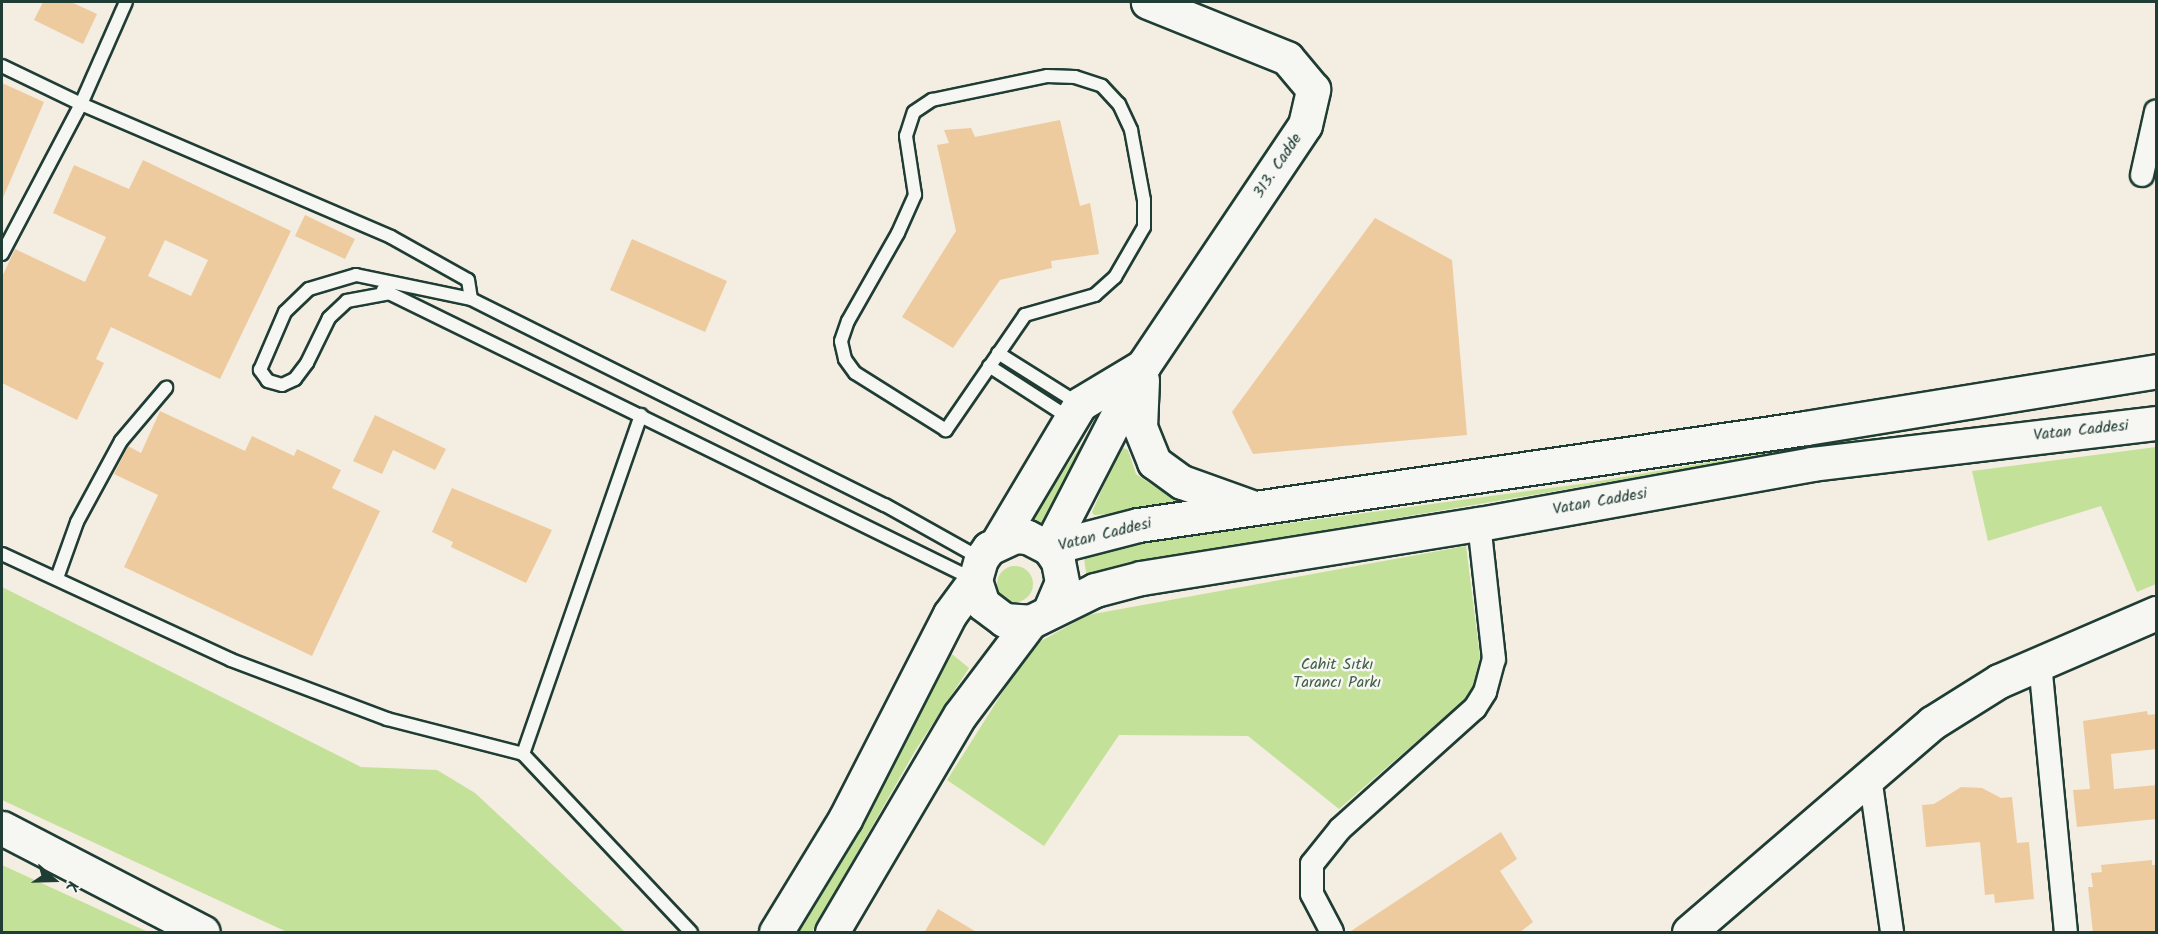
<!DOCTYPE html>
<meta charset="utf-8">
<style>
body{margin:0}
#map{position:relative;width:2158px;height:934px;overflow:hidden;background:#f4ede1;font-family:Kalam,sans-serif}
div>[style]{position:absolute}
.green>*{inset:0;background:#c4e199}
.round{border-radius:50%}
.building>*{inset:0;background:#eecb9f}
.roads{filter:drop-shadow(2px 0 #1f3d34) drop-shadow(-2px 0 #1f3d34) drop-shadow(0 2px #1f3d34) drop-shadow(0 -2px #1f3d34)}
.lane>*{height:12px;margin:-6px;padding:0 6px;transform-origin:6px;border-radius:6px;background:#f6f6f2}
.street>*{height:22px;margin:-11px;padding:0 11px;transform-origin:11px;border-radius:11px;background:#f6f6f2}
.secondary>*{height:33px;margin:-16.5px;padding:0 16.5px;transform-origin:16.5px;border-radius:16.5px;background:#f6f6f2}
span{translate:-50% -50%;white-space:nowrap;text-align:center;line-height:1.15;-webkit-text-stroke:5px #f6f6f2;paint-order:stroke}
.street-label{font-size:16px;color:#1f3d34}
.park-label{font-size:16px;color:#405e48}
.frame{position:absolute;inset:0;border:3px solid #1f3d34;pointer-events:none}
.north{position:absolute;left:24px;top:850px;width:60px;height:60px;-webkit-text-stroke:4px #f6f6f2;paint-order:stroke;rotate:110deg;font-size:16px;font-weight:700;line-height:24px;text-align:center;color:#1f3d34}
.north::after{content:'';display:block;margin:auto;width:21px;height:27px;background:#1f3d34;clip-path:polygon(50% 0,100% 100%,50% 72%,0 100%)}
</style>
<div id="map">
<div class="green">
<div style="clip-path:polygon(2156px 385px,2156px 389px,1156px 559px,1087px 579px,1083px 551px,1588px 483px)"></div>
<div style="clip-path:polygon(1089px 433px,1093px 434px,1054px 528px,1027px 525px)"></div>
<div style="clip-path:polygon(1121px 447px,1128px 450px,1136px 474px,1154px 486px,1216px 506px,1094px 515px,1092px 512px)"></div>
<div style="clip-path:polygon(2156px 447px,2156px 584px,2137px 592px,2101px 506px,1988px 541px,1972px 471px)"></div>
<div style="clip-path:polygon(1466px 546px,1480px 657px,1471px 694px,1339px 809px,1248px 736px,1119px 735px,1044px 846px,947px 780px,1032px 646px,1088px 615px)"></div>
<div class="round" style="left:997px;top:566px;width:36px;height:36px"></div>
<div style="clip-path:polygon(2px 587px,361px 767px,437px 770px,475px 793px,625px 932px,287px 932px,2px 800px)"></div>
<div style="clip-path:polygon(947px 650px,969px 668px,915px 751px,812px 932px,792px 932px)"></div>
<div style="clip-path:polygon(2px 865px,148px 932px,2px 932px)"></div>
</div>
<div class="building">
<div style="clip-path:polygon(43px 2px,71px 2px,97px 14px,83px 44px,34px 20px)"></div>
<div style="clip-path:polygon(2px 83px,44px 102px,2px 200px)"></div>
<div style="clip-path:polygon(1060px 120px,1080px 206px,1090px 203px,1099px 254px,1051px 261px,1052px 268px,1000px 280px,953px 348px,902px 317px,956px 231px,937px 145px,949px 143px,944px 130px,971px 128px,975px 137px)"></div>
<div style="clip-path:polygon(evenodd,143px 160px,291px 231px,220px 379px,111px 327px,96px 359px,104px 363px,77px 420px,2px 383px,2px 277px,15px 249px,85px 282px,106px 237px,53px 213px,74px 165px,129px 189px,143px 160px,165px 240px,208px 260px,191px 296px,148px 276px,165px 240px)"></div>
<div style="clip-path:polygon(305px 215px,355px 239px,345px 259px,295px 236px)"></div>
<div style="clip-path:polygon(1375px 218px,1452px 260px,1467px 435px,1253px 454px,1232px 412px)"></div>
<div style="clip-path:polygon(632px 239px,727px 281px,705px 332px,610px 290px)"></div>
<div style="clip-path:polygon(160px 411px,245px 451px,252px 436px,294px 456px,297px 449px,341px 470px,332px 488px,380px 511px,312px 656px,124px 567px,158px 495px,114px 474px,128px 446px,141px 453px)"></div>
<div style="clip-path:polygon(375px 415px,446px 449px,435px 470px,393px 450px,382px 474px,353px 461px)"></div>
<div style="clip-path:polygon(452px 488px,552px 530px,526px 583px,451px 547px,453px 542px,432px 532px)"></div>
<div style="clip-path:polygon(2147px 711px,2148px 715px,2157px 714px,2157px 749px,2111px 754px,2114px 789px,2157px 785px,2157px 819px,2077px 827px,2073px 790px,2090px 789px,2083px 721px)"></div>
<div style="clip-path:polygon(1961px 787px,1982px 788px,2001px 798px,2012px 797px,2017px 843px,2029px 842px,2034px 899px,1995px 903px,1994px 894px,1985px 895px,1980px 842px,1926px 847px,1922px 805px,1934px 804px)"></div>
<div style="clip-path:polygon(1501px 832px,1517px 859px,1500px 871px,1533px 922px,1519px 933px,1348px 933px)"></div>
<div style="clip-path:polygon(2152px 860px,2152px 865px,2157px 865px,2157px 933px,2093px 933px,2088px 887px,2093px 887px,2091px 873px,2102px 872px,2101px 865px)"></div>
<div style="clip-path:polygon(938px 909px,978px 933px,924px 933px)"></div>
</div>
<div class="roads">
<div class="lane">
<div style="left:2px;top:66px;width:88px;rotate:25.7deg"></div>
<div style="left:81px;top:104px;width:337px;rotate:23.2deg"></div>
<div style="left:391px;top:237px;width:88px;rotate:29.2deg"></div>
<div style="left:468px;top:280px;width:19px;rotate:81deg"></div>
<div style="left:1047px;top:76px;width:28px;rotate:2deg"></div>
<div style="left:1075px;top:77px;width:28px;rotate:18deg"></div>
<div style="left:1102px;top:86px;width:25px;rotate:47deg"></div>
<div style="left:1119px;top:104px;width:29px;rotate:65deg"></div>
<div style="left:1131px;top:130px;width:71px;rotate:79.5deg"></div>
<div style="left:1144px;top:200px;width:27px;rotate:90deg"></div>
<div style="left:1144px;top:227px;width:58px;rotate:120.1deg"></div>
<div style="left:1115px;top:277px;width:27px;rotate:138deg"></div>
<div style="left:1095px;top:295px;width:73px;rotate:164.1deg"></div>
<div style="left:1025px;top:315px;width:140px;rotate:124.5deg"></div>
<div style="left:946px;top:430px;width:107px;rotate:-147.9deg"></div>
<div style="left:855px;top:373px;width:17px;rotate:-126deg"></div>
<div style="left:845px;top:359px;width:18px;rotate:-103deg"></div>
<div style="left:841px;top:341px;width:21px;rotate:-71deg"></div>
<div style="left:848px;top:321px;width:101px;rotate:-60.4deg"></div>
<div style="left:898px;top:233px;width:42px;rotate:-65.9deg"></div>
<div style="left:915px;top:195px;width:60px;rotate:-98.7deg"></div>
<div style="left:906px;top:136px;width:25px;rotate:-72deg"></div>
<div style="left:914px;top:112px;width:22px;rotate:-34deg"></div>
<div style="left:932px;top:100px;width:117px;rotate:-11.8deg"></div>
<div style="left:2px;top:254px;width:170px;rotate:-62.2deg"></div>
<div style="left:81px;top:104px;width:111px;rotate:-66.2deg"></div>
<div style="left:383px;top:290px;width:657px;rotate:26.1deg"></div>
<div style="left:390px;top:293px;width:44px;rotate:169.5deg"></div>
<div style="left:347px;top:301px;width:25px;rotate:137deg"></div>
<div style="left:329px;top:318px;width:50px;rotate:116.1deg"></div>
<div style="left:307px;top:363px;width:20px;rotate:127deg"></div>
<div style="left:295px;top:379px;width:14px;rotate:155deg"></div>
<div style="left:282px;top:385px;width:15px;rotate:-164deg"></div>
<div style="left:268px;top:381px;width:14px;rotate:-126deg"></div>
<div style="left:260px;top:370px;width:63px;rotate:-66.7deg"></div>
<div style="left:285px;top:312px;width:33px;rotate:-44deg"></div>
<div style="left:309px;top:289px;width:49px;rotate:-16.6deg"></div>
<div style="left:356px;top:275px;width:117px;rotate:11.8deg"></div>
<div style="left:471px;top:299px;width:462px;rotate:26.5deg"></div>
<div style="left:885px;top:505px;width:109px;rotate:29.2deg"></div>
<div style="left:998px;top:353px;width:96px;rotate:32.2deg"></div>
<div style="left:989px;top:366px;width:98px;rotate:32.9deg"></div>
<div style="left:2px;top:554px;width:252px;rotate:24.8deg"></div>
<div style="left:231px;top:660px;width:167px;rotate:20.7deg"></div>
<div style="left:387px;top:719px;width:140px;rotate:14.4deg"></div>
<div style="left:523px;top:754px;width:245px;rotate:46.7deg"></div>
<div style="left:57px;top:578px;width:59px;rotate:-70.3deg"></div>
<div style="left:77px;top:522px;width:92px;rotate:-61.5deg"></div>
<div style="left:121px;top:441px;width:70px;rotate:-49.7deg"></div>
<div style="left:523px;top:754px;width:359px;rotate:-70.8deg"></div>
</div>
<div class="street">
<div style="left:2142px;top:175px;width:65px;rotate:-77.5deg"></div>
<div style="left:2040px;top:663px;width:270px;rotate:84.5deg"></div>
<div style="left:1870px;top:777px;width:157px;rotate:81.9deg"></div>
<div style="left:1332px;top:932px;width:43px;rotate:-117.8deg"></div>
<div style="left:1312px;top:894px;width:30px;rotate:-90deg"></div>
<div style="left:1312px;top:864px;width:45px;rotate:-51.3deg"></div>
<div style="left:1340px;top:829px;width:181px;rotate:-41.9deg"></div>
<div style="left:1475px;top:708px;width:19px;rotate:-58deg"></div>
<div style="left:1485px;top:692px;width:34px;rotate:-75deg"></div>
<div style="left:1494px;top:659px;width:136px;rotate:-96.3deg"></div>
</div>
<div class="secondary">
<div style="left:1142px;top:380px;width:47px;rotate:92.4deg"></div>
<div style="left:1140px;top:427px;width:38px;rotate:68deg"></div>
<div style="left:1154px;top:462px;width:34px;rotate:36deg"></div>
<div style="left:1182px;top:482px;width:74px;rotate:19.7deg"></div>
<div style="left:999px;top:540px;width:158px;rotate:-59.2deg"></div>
<div style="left:1080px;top:404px;width:74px;rotate:-31.1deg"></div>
<div style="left:1049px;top:548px;width:92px;rotate:-14.5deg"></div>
<div style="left:1138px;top:525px;width:675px;rotate:-8.26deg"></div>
<div style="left:1806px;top:428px;width:355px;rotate:-9.2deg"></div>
<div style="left:1049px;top:548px;width:205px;rotate:-62.7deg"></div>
<div style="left:1143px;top:366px;width:290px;rotate:-56.1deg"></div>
<div style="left:1305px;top:125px;width:37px;rotate:-77deg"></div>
<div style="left:1313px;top:89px;width:40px;rotate:-130deg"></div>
<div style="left:1287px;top:58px;width:150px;rotate:-158.1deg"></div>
<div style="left:1050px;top:610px;width:30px;rotate:-67deg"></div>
<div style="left:1062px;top:582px;width:21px;rotate:-101deg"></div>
<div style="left:1058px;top:561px;width:16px;rotate:-125deg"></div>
<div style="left:1049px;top:548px;width:25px;rotate:-153deg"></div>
<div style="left:1027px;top:537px;width:12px;rotate:-175deg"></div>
<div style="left:1015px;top:536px;width:29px;rotate:155deg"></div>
<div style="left:989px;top:548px;width:14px;rotate:126deg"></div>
<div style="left:981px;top:559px;width:22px;rotate:106deg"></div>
<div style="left:975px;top:580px;width:25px;rotate:72deg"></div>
<div style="left:983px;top:604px;width:26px;rotate:37deg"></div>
<div style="left:1004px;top:620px;width:26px;rotate:4deg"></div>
<div style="left:1030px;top:622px;width:72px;rotate:-26.2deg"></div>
<div style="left:1095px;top:590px;width:48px;rotate:-14.6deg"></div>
<div style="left:1141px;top:578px;width:342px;rotate:-9.1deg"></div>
<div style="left:1479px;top:524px;width:338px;rotate:-10.2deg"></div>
<div style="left:1812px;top:464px;width:346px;rotate:-6.8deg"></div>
<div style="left:2px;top:828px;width:226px;rotate:27.4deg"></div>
<div style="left:776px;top:932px;width:132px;rotate:-58.6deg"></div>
<div style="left:845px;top:819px;width:230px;rotate:-62.9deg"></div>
<div style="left:950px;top:614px;width:42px;rotate:-53.7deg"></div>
<div style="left:832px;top:932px;width:252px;rotate:-59.5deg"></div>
<div style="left:960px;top:715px;width:116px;rotate:-53deg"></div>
<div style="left:1689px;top:932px;width:321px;rotate:-40.7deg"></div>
<div style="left:1932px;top:723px;width:79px;rotate:-32.1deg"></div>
<div style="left:1999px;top:681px;width:171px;rotate:-23.4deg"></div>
</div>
</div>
<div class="street-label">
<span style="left:1278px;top:166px;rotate:-56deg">313. Cadde</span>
<span style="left:2081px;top:431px;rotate:-6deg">Vatan Caddesi</span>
<span style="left:1600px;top:502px;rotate:-10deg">Vatan Caddesi</span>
<span style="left:1105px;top:535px;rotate:-14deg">Vatan Caddesi</span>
</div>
<div class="park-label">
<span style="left:1337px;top:674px">Cahit Sıtkı<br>Tarancı Parkı</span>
</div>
<div class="frame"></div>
<div class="north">K</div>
</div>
